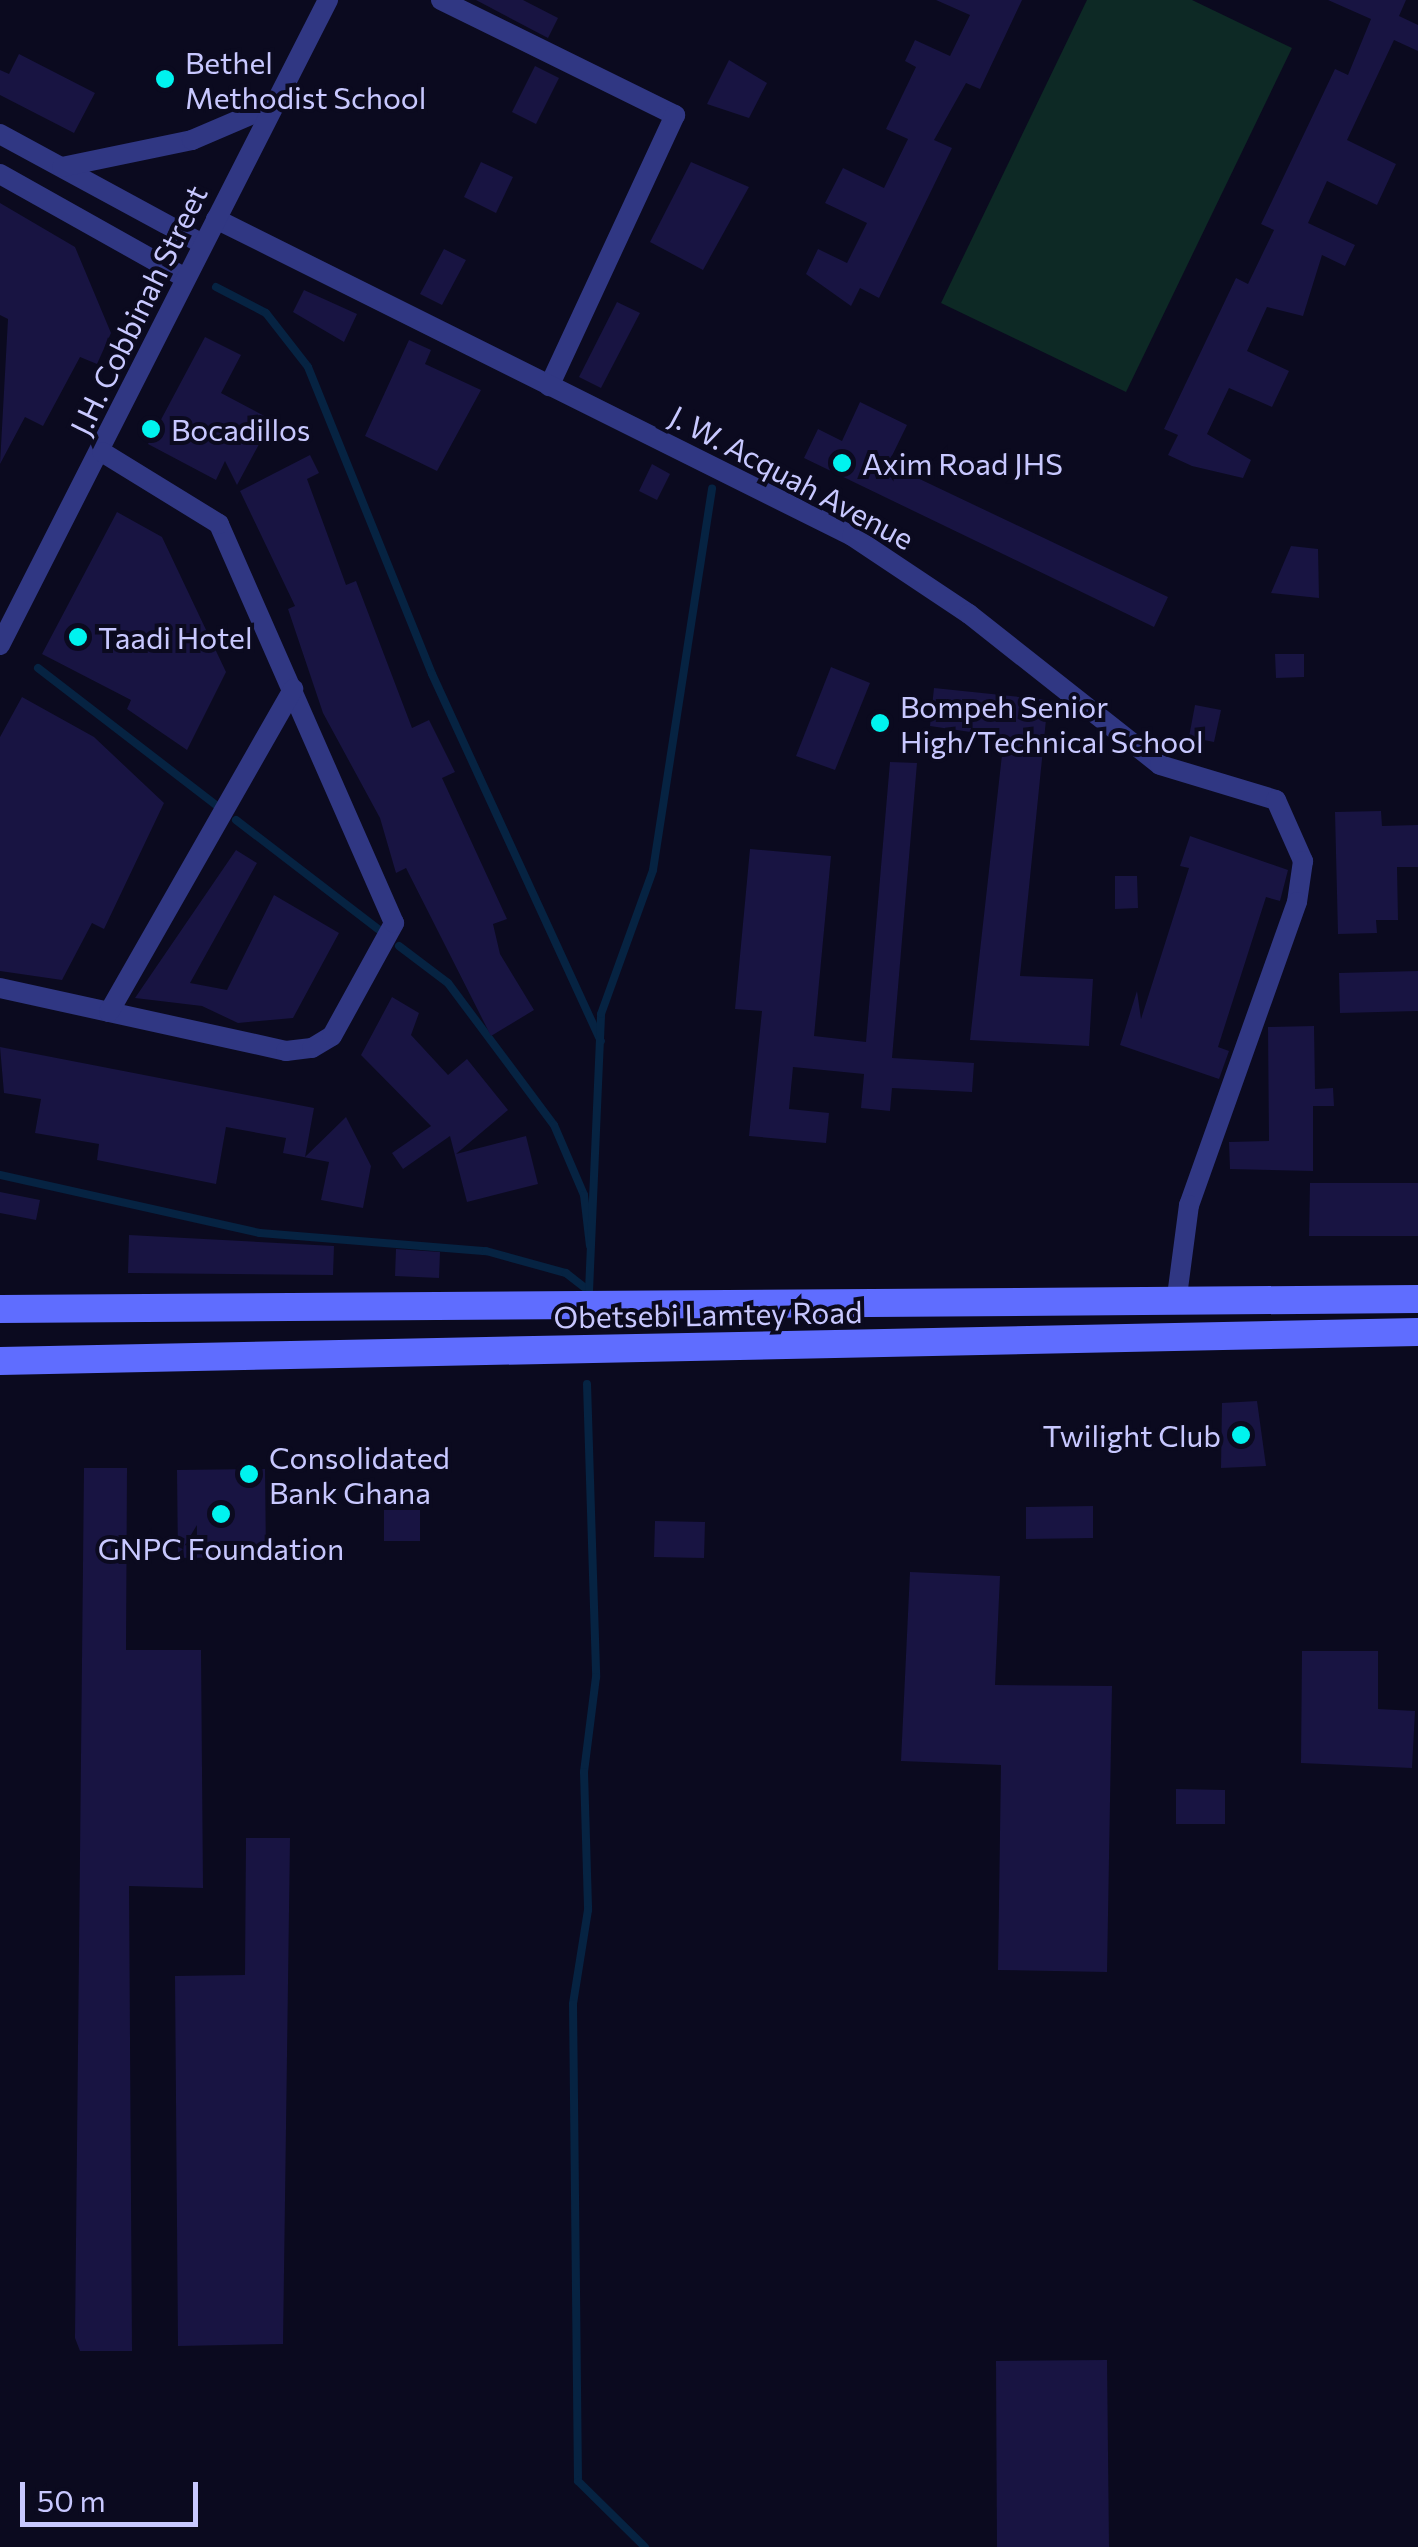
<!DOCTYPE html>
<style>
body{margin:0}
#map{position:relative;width:1418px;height:2547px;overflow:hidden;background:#0b0a1f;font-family:Commissioner,sans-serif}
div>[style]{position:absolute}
.green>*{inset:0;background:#0d2925}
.stream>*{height:8px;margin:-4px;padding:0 4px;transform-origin:4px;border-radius:4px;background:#062342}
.building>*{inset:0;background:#181442}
.street>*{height:20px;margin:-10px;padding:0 10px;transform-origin:10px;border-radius:10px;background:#303783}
.secondary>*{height:28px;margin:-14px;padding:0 14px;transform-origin:14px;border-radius:14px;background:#5f6dff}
.dots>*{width:28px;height:28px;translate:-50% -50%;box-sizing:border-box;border:5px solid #0b0a1f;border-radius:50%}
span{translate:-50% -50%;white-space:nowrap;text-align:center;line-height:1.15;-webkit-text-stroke:8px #0b0a1f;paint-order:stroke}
.poi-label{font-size:30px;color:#c8c8ff}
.left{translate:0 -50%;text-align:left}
.right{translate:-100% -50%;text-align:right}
.street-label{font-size:30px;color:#c8c8ff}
.scale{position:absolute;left:20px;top:2482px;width:178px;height:45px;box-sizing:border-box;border:5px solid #c8c8ff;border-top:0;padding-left:12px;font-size:30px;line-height:35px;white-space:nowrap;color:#c8c8ff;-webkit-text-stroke:8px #0b0a1f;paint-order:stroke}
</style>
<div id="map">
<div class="green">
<div style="clip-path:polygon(1087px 0,1192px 0,1292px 48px,1126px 392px,941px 303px)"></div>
</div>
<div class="stream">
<div style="left:216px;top:287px;width:56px;rotate:27.5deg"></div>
<div style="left:266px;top:313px;width:68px;rotate:52.1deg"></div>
<div style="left:308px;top:367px;width:331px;rotate:68deg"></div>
<div style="left:432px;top:674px;width:404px;rotate:65.3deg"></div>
<div style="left:38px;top:668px;width:226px;rotate:37.6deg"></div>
<div style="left:236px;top:820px;width:179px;rotate:37.5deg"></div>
<div style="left:399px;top:946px;width:61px;rotate:37.1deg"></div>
<div style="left:448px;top:983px;width:177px;rotate:53.3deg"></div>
<div style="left:554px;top:1125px;width:76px;rotate:66.8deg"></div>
<div style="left:584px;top:1195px;width:51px;rotate:83.3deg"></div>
<div style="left:0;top:1175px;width:266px;rotate:12.6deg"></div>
<div style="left:260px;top:1233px;width:227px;rotate:4.6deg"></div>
<div style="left:486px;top:1251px;width:83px;rotate:15.4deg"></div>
<div style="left:566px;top:1273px;width:29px;rotate:38deg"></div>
<div style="left:589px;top:1291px;width:277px;rotate:-87.5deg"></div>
<div style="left:601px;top:1014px;width:153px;rotate:-70.1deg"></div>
<div style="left:653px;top:870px;width:386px;rotate:-81.2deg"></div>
<div style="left:587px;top:1384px;width:293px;rotate:88.2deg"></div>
<div style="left:596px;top:1677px;width:96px;rotate:97.2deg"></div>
<div style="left:584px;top:1772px;width:138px;rotate:88.3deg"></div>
<div style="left:588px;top:1910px;width:95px;rotate:99.1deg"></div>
<div style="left:573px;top:2004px;width:477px;rotate:89.4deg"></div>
<div style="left:578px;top:2481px;width:94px;rotate:44.6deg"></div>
</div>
<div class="building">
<div style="clip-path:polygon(476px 0,523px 0,558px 18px,548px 38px)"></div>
<div style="clip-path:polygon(936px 0,1022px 0,980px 89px,966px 83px,934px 140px,952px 148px,879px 298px,860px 288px,851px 306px,806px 274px,818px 249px,847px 263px,867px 223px,825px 203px,843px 168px,884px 188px,908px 139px,886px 129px,916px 67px,905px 61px,915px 40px,950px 56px,970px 15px)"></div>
<div style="clip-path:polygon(1328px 0,1406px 0,1399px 16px,1418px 25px,1418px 51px,1394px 40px,1347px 140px,1396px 164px,1377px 205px,1327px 181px,1308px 223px,1355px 245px,1345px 266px,1322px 255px,1303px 316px,1267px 307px,1247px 351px,1289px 371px,1272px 407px,1229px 388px,1207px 434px,1251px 460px,1243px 478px,1192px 466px,1168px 455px,1178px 435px,1164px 429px,1236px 278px,1248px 284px,1274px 230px,1261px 224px,1335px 69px,1348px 75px,1371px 19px)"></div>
<div style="clip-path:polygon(19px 54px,95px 93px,74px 133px,0 95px,0 70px,9px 74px)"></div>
<div style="clip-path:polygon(729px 60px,767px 83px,749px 118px,707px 104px)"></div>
<div style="clip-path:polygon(535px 66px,559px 78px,536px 124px,512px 112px)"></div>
<div style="clip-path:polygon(481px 162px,513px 177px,496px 213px,464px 197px)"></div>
<div style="clip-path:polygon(691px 162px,749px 187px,703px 270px,650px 242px)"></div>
<div style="clip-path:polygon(0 203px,75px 247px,111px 333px,97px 364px,80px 357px,43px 426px,25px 417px,0 464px,8px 319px,0 315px)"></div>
<div style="clip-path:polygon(444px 249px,466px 260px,442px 305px,420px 294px)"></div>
<div style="clip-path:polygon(304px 290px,357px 314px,344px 342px,293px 312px)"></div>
<div style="clip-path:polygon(617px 302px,640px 313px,601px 388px,579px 377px)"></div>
<div style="clip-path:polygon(205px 337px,241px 355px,221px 393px,272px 420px,237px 485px,225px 461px,216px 480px,148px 444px)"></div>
<div style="clip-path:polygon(409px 340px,431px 350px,425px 364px,481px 390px,437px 471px,365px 436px)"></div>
<div style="clip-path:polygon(860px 402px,907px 425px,888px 464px,1168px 597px,1154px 627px,804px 458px,818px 429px,842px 441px)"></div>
<div style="clip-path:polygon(310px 455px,319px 473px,307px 479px,346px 585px,356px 581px,412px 728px,429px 720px,455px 772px,442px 778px,507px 919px,493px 924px,500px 954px,534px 1010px,491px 1036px,406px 868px,396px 873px,380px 818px,323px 713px,288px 609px,295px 606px,240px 491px)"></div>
<div style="clip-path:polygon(652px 464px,670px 474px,657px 500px,639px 491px)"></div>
<div style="clip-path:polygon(117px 512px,162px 537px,226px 672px,187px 750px,127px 709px,131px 700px,42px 654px)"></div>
<div style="clip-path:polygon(1291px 546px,1318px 549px,1319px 598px,1271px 593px)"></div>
<div style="clip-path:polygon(1275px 654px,1304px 654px,1304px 677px,1276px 678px)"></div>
<div style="clip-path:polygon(831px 667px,870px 683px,835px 770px,796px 756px)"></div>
<div style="clip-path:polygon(934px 688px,1048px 700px,1020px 976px,1093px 979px,1089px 1046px,970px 1040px,1004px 737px,930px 726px)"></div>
<div style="clip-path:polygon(22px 697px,94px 737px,164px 803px,104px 929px,92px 923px,62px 980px,0 971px,0 737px)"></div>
<div style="clip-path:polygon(1195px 705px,1221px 710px,1214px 742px,1189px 737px)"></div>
<div style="clip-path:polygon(890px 762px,917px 763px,892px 1058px,974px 1063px,972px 1092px,892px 1088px,890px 1111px,861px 1108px,864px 1074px,793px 1067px,789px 1109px,829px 1113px,826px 1143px,749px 1136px,762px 1011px,735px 1009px,750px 849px,831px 856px,814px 1036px,866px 1042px)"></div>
<div style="clip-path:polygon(1381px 811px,1382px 826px,1418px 825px,1418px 867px,1397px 867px,1398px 920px,1376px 920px,1377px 933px,1338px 934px,1335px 812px)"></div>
<div style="clip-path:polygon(1190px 836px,1288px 870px,1280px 901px,1266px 897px,1218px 1047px,1229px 1051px,1219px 1079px,1120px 1045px,1137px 991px,1141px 1019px,1189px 868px,1180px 866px)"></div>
<div style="clip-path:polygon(236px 850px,257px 863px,190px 983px,227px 990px,274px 895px,339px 933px,293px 1018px,238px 1023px,202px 1006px,135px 998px)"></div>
<div style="clip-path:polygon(1115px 876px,1137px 876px,1138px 908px,1115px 909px)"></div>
<div style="clip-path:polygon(1418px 971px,1418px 1011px,1340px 1013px,1339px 973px)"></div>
<div style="clip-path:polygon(392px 997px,419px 1013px,411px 1035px,448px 1075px,467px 1059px,508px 1110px,456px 1154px,526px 1136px,538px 1184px,467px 1202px,450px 1136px,403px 1169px,392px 1153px,431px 1126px,361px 1055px)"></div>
<div style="clip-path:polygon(1314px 1026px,1315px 1089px,1333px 1088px,1334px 1106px,1313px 1106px,1313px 1171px,1230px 1169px,1229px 1142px,1269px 1141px,1268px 1027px)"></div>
<div style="clip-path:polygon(0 1047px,314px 1108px,305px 1157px,346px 1117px,371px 1166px,363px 1208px,321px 1200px,329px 1162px,283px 1153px,286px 1138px,226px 1127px,216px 1184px,97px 1160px,99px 1144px,35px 1133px,41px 1099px,4px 1093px)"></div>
<div style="clip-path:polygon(1310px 1183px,1418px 1183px,1418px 1236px,1309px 1236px)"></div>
<div style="clip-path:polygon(0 1192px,40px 1200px,36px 1220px,0 1213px)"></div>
<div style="clip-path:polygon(129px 1235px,334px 1246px,333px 1275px,128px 1273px)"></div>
<div style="clip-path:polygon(396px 1249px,440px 1252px,439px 1278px,395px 1276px)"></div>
<div style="clip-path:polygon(1257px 1401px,1266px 1466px,1221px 1468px,1222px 1403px)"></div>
<div style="clip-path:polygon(84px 1468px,127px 1468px,126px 1650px,201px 1650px,203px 1888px,129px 1886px,132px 2351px,80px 2351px,75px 2338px)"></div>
<div style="clip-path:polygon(265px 1469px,266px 1557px,178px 1558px,177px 1470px)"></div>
<div style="clip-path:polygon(1093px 1506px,1093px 1538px,1026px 1539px,1026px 1507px)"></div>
<div style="clip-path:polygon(384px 1510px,420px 1510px,420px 1541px,384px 1541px)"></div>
<div style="clip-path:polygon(655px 1521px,705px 1522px,704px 1558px,654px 1557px)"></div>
<div style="clip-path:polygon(910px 1572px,1000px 1576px,995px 1685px,1112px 1686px,1107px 1972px,998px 1970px,1001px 1765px,901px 1761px)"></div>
<div style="clip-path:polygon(1302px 1651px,1378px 1651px,1378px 1709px,1415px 1711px,1412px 1768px,1301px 1763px)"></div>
<div style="clip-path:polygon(1176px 1789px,1225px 1790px,1225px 1824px,1176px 1824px)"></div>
<div style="clip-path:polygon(246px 1838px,290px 1838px,283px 2344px,178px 2346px,175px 1976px,245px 1975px)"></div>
<div style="clip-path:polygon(1107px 2360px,1109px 2547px,997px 2547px,996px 2361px)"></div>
</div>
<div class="street">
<div style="left:441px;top:0;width:261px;rotate:26.2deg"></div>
<div style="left:675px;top:115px;width:299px;rotate:114.9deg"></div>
<div style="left:0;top:134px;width:231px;rotate:28.5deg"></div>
<div style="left:62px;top:167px;width:133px;rotate:-11.7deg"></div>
<div style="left:192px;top:140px;width:89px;rotate:-23.1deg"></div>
<div style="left:0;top:174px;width:212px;rotate:29.3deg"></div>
<div style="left:216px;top:219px;width:711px;rotate:26.49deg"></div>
<div style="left:852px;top:536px;width:141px;rotate:33.7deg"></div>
<div style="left:969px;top:614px;width:243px;rotate:38.3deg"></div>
<div style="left:1160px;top:765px;width:121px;rotate:16.8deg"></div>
<div style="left:1276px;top:800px;width:67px;rotate:66.1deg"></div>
<div style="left:1303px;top:861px;width:41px;rotate:98.3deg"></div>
<div style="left:1297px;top:902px;width:322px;rotate:109.6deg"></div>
<div style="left:1189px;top:1205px;width:92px;rotate:97.5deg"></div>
<div style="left:0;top:645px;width:724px;rotate:-63.05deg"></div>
<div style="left:0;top:988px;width:293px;rotate:12.4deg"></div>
<div style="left:286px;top:1051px;width:26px;rotate:-7deg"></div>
<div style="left:312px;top:1048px;width:23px;rotate:-31deg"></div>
<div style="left:332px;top:1036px;width:129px;rotate:-61.2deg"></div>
<div style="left:394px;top:923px;width:436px;rotate:-113.7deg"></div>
<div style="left:219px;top:524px;width:137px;rotate:-148.4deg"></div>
<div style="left:109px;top:1012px;width:372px;rotate:-60.3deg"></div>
</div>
<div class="secondary">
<div style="left:0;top:1309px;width:1418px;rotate:-0.4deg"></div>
<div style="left:0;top:1361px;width:1418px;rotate:-1.17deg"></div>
</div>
<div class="dots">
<div style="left:165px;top:79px;background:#00f3ef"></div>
<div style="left:151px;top:429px;background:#00f3ef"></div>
<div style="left:842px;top:463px;background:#00f3ef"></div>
<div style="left:78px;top:637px;background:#00f3ef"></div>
<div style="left:880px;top:723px;background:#00f3ef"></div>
<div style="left:1241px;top:1435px;background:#00f3ef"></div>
<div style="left:249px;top:1474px;background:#00f3ef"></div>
<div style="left:221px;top:1514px;background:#00f3ef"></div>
</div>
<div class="poi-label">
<span class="left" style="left:185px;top:79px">Bethel<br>Methodist School</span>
<span class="left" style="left:171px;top:429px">Bocadillos</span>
<span class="left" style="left:862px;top:463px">Axim Road JHS</span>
<span class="left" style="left:98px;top:637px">Taadi Hotel</span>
<span class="left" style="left:900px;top:723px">Bompeh Senior<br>High/Technical School</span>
<span class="right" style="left:1221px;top:1435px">Twilight Club</span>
<span class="left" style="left:269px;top:1474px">Consolidated<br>Bank Ghana</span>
<span style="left:221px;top:1548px">GNPC Foundation</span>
</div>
<div class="street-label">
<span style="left:138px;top:310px;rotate:-64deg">J.H. Cobbinah Street</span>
<span style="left:792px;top:477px;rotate:28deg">J. W. Acquah Avenue</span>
<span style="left:708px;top:1314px;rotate:-1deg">Obetsebi Lamtey Road</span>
</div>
<div class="scale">50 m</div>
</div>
